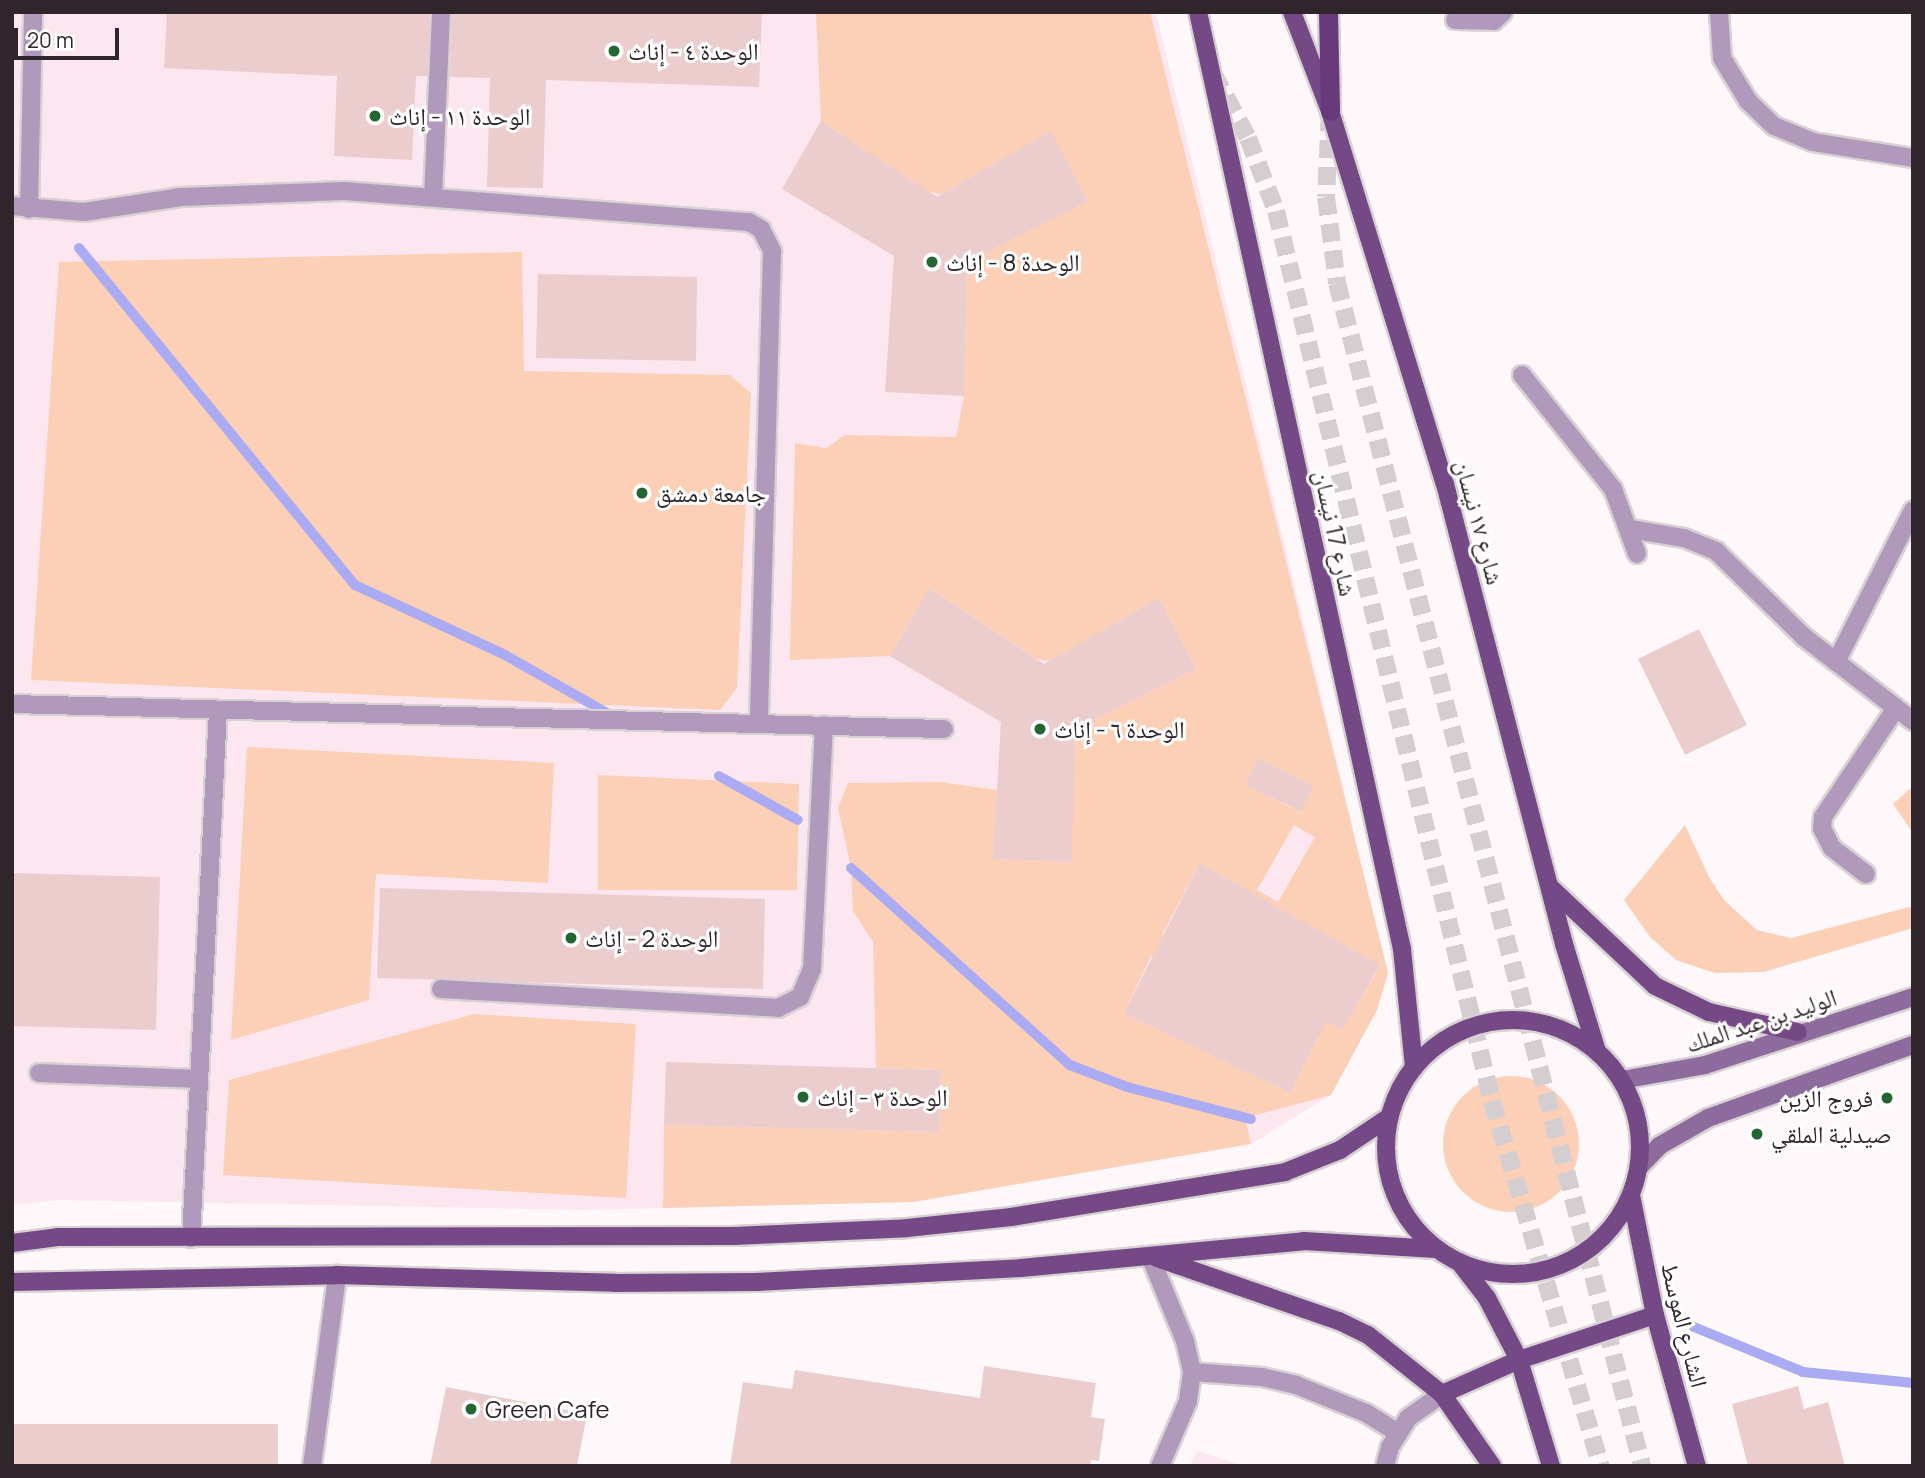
<!DOCTYPE html>
<meta charset="utf-8">
<style>
body{margin:0}
#map{position:relative;width:1925px;height:1478px;overflow:hidden;background:#fef8fb;font-family:Manrope,"Noto Naskh Arabic",sans-serif}
div>[style]{position:absolute}
.built>*{inset:0;background:#fce6f0}
.green>*{inset:0;background:#fbd0b7}
.round{border-radius:50%}
.stream>*{height:10px;margin:-5px;padding:0 5px;transform-origin:5px;border-radius:5px;background:#aaabf2}
.building>*{inset:0;background:#eccdcd}
.primary-tunnel>*{height:18px;margin-top:-9px;transform-origin:0;background:repeating-linear-gradient(90deg,#d5ced1 0 18px,transparent 0 27px)}
.roads{filter:drop-shadow(2px 0 #d9d2d5) drop-shadow(-2px 0 #d9d2d5) drop-shadow(0 2px #d9d2d5) drop-shadow(0 -2px #d9d2d5)}
.service>*{height:18px;margin:-9px;padding:0 9px;transform-origin:9px;border-radius:9px;background:#b199bc}
.minor>*{height:18px;margin:-9px;padding:0 9px;transform-origin:9px;border-radius:9px;background:#b199bc}
.secondary>*{height:18px;margin:-9px;padding:0 9px;transform-origin:9px;border-radius:9px;background:#8d6b9d}
.primary>*{height:18px;margin:-9px;padding:0 9px;transform-origin:9px;border-radius:9px;background:#744986}
.primary>.ring{margin:-9px;padding:0;box-sizing:content-box;background:none;border:18px solid #744986;border-radius:50%}
.trunk>*{height:19px;margin:-9.5px;padding:0 9.5px;transform-origin:9.5px;border-radius:9.5px;background:#683a7c}
.dots>*{width:19px;height:19px;translate:-50% -50%;box-sizing:border-box;border:4px solid #fff;border-radius:50%}
span{translate:-50% -50%;white-space:nowrap;text-align:center;line-height:1.15;-webkit-text-stroke:6px #fff;paint-order:stroke}
.poi-label{font-size:24px;color:#2f252a}
.left{translate:0 -50%;text-align:left}
.right{translate:-100% -50%;text-align:right}
.street-label{font-size:24px;color:#2f252a}
.frame{position:absolute;inset:0;border:14px solid #2f252a;pointer-events:none}
.scale{position:absolute;left:14px;top:28px;width:105px;height:32px;box-sizing:border-box;border:4px solid #2f252a;border-top:0;padding-left:9px;font-size:21px;line-height:24px;white-space:nowrap;color:#2f252a;-webkit-text-stroke:5px #fff;paint-order:stroke}
</style>
<div id="map">
<div class="built">
<div style="clip-path:polygon(12px 12px,1156px 12px,1388px 973px,1377px 1010px,1331px 1095px,1251px 1144px,913px 1202px,584px 1210px,59px 1200px,12px 1205px)"></div>
<div style="clip-path:polygon(1197px 1451px,1244px 1466px,1190px 1466px)"></div>
</div>
<div class="green">
<div style="clip-path:polygon(evenodd,816px 12px,1150px 12px,1388px 973px,1377px 1010px,1331px 1095px,1245px 1118px,1251px 1144px,913px 1202px,663px 1208px,664px 1125px,939px 1132px,941px 1070px,876px 1068px,873px 942px,853px 911px,851px 868px,838px 808px,848px 783px,940px 782px,997px 790px,994px 859px,1071px 862px,1075px 735px,1085px 724px,1196px 669px,1159px 598px,1050px 661px,1037px 659px,929px 588px,890px 656px,790px 660px,795px 443px,826px 448px,845px 435px,956px 437px,964px 396px,967px 268px,977px 257px,1088px 201px,1051px 132px,942px 194px,929px 192px,821px 121px,816px 12px,1258px 758px,1313px 786px,1300px 812px,1245px 785px,1258px 758px,816px 12px,1294px 825px,1315px 837px,1278px 902px,1257px 890px,1294px 825px,816px 12px,1200px 863px,1380px 966px,1343px 1029px,1162px 935px,1200px 863px,816px 12px,1151px 956px,1318px 1037px,1290px 1093px,1124px 1013px,1151px 956px)"></div>
<div style="clip-path:polygon(522px 252px,524px 371px,730px 375px,751px 393px,737px 688px,720px 710px,31px 680px,59px 262px)"></div>
<div style="clip-path:polygon(247px 747px,554px 763px,548px 883px,376px 874px,369px 1000px,231px 1040px)"></div>
<div style="clip-path:polygon(598px 775px,799px 784px,797px 890px,598px 890px)"></div>
<div style="clip-path:polygon(1913px 786px,1913px 833px,1893px 804px)"></div>
<div style="clip-path:polygon(1685px 825px,1710px 879px,1725px 901px,1757px 930px,1791px 938px,1913px 906px,1913px 928px,1764px 972px,1715px 973px,1676px 960px,1650px 937px,1624px 900px)"></div>
<div style="clip-path:polygon(475px 1014px,636px 1024px,626px 1198px,223px 1175px,229px 1080px)"></div>
<div class="round" style="left:1443px;top:1076px;width:136px;height:136px"></div>
<div style="clip-path:polygon(12px 1464px,146px 1464px,12px 1466px)"></div>
</div>
<div class="stream">
<div style="left:79px;top:248px;width:436px;rotate:50.7deg"></div>
<div style="left:355px;top:585px;width:166px;rotate:25deg"></div>
<div style="left:505px;top:655px;width:125px;rotate:29.6deg"></div>
<div style="left:719px;top:776px;width:90px;rotate:29.1deg"></div>
<div style="left:851px;top:868px;width:295px;rotate:42deg"></div>
<div style="left:1070px;top:1065px;width:61px;rotate:21.1deg"></div>
<div style="left:1127px;top:1087px;width:128px;rotate:14.5deg"></div>
<div style="left:1694px;top:1327px;width:118px;rotate:22.4deg"></div>
<div style="left:1803px;top:1372px;width:111px;rotate:5.7deg"></div>
</div>
<div class="building">
<div style="clip-path:polygon(167px 12px,430px 12px,427px 76px,416px 76px,412px 160px,334px 156px,337px 76px,164px 68px)"></div>
<div style="clip-path:polygon(452px 12px,762px 12px,759px 87px,546px 80px,543px 188px,487px 187px,490px 78px,450px 77px)"></div>
<div style="clip-path:polygon(821px 121px,937px 197px,1051px 131px,1088px 201px,977px 257px,967px 268px,964px 396px,885px 392px,894px 256px,782px 189px)"></div>
<div style="clip-path:polygon(538px 274px,697px 277px,696px 361px,536px 358px)"></div>
<div style="clip-path:polygon(929px 588px,1044px 664px,1159px 598px,1196px 669px,1085px 724px,1075px 735px,1072px 862px,993px 859px,1001px 722px,890px 656px)"></div>
<div style="clip-path:polygon(1699px 629px,1747px 725px,1685px 755px,1638px 659px)"></div>
<div style="clip-path:polygon(1258px 758px,1314px 786px,1301px 812px,1245px 785px)"></div>
<div style="clip-path:polygon(1200px 863px,1380px 965px,1343px 1030px,1326px 1021px,1290px 1093px,1124px 1013px)"></div>
<div style="clip-path:polygon(12px 873px,160px 877px,156px 1030px,12px 1026px)"></div>
<div style="clip-path:polygon(380px 888px,765px 899px,763px 989px,377px 978px)"></div>
<div style="clip-path:polygon(666px 1062px,941px 1070px,939px 1132px,664px 1125px)"></div>
<div style="clip-path:polygon(984px 1366px,1096px 1383px,1091px 1417px,1105px 1419px,1099px 1461px,1091px 1460px,1090px 1466px,730px 1466px,743px 1382px,792px 1389px,795px 1370px,980px 1398px)"></div>
<div style="clip-path:polygon(1798px 1386px,1804px 1409px,1828px 1402px,1845px 1466px,1748px 1466px,1732px 1404px)"></div>
<div style="clip-path:polygon(446px 1387px,587px 1414px,577px 1466px,430px 1466px)"></div>
<div style="clip-path:polygon(12px 1424px,278px 1424px,278px 1465px,12px 1464px)"></div>
</div>
<div class="primary-tunnel">
<div style="left:1213px;top:73px;width:74px;rotate:61.7deg"></div>
<div style="left:1248px;top:138px;width:78px;rotate:69deg"></div>
<div style="left:1276px;top:211px;width:916px;rotate:76.36deg"></div>
<div style="left:1492px;top:1101px;width:381px;rotate:73.4deg"></div>
<div style="left:1330px;top:113px;width:84px;rotate:92.7deg"></div>
<div style="left:1326px;top:197px;width:87px;rotate:82.7deg"></div>
<div style="left:1337px;top:283px;width:1222px;rotate:75.54deg"></div>
</div>
<div class="roads">
<div class="service">
<div style="left:1455px;top:20px;width:39px;rotate:1deg"></div>
<div style="left:1494px;top:21px;width:13px;rotate:-45deg"></div>
<div style="left:433px;top:197px;width:185px;rotate:-87.5deg"></div>
<div style="left:12px;top:206px;width:72px;rotate:4.8deg"></div>
<div style="left:84px;top:212px;width:98px;rotate:-8.8deg"></div>
<div style="left:181px;top:197px;width:163px;rotate:-2.1deg"></div>
<div style="left:344px;top:191px;width:406px;rotate:4.4deg"></div>
<div style="left:749px;top:222px;width:14px;rotate:30deg"></div>
<div style="left:761px;top:229px;width:25px;rotate:63deg"></div>
<div style="left:772px;top:251px;width:473px;rotate:91.6deg"></div>
<div style="left:29px;top:209px;width:197px;rotate:-88.8deg"></div>
<div style="left:12px;top:704px;width:932px;rotate:1.54deg"></div>
<div style="left:1866px;top:874px;width:43px;rotate:-142.6deg"></div>
<div style="left:1832px;top:848px;width:22px;rotate:-117deg"></div>
<div style="left:1822px;top:828px;width:11px;rotate:-85deg"></div>
<div style="left:1823px;top:817px;width:131px;rotate:-56.2deg"></div>
<div style="left:441px;top:989px;width:338px;rotate:3.2deg"></div>
<div style="left:778px;top:1008px;width:25px;rotate:-27deg"></div>
<div style="left:800px;top:997px;width:30px;rotate:-67deg"></div>
<div style="left:812px;top:969px;width:244px;rotate:-87.2deg"></div>
<div style="left:39px;top:1073px;width:160px;rotate:2.1deg"></div>
<div style="left:191px;top:1238px;width:529px;rotate:-87.07deg"></div>
<div style="left:1192px;top:1372px;width:70px;rotate:4.1deg"></div>
<div style="left:1262px;top:1377px;width:35px;rotate:13deg"></div>
<div style="left:1296px;top:1385px;width:75px;rotate:21.8deg"></div>
<div style="left:1366px;top:1413px;width:36px;rotate:32deg"></div>
<div style="left:1385px;top:1466px;width:20px;rotate:-75deg"></div>
<div style="left:1390px;top:1447px;width:34px;rotate:-58deg"></div>
<div style="left:1408px;top:1418px;width:42px;rotate:-35.2deg"></div>
</div>
<div class="minor">
<div style="left:1719px;top:12px;width:46px;rotate:86.3deg"></div>
<div style="left:1722px;top:58px;width:50px;rotate:58.8deg"></div>
<div style="left:1748px;top:101px;width:36px;rotate:44deg"></div>
<div style="left:1774px;top:126px;width:42px;rotate:22.3deg"></div>
<div style="left:1813px;top:142px;width:101px;rotate:9.1deg"></div>
<div style="left:1522px;top:375px;width:146px;rotate:51.4deg"></div>
<div style="left:1613px;top:489px;width:69px;rotate:69.7deg"></div>
<div style="left:1630px;top:529px;width:55px;rotate:9.5deg"></div>
<div style="left:1684px;top:538px;width:35px;rotate:22deg"></div>
<div style="left:1716px;top:551px;width:123px;rotate:44.3deg"></div>
<div style="left:1804px;top:637px;width:138px;rotate:37.6deg"></div>
<div style="left:1836px;top:662px;width:170px;rotate:-63.1deg"></div>
<div style="left:1150px;top:1256px;width:92px;rotate:67.6deg"></div>
<div style="left:1185px;top:1341px;width:32px;rotate:77deg"></div>
<div style="left:1192px;top:1372px;width:29px;rotate:98deg"></div>
<div style="left:1188px;top:1401px;width:71px;rotate:113.3deg"></div>
<div style="left:312px;top:1466px;width:193px;rotate:-82.5deg"></div>
</div>
<div class="secondary">
<div style="left:1622px;top:1080px;width:84px;rotate:-10.2deg"></div>
<div style="left:1705px;top:1065px;width:219px;rotate:-18.1deg"></div>
<div style="left:1639px;top:1167px;width:29px;rotate:-46deg"></div>
<div style="left:1659px;top:1146px;width:56px;rotate:-29.7deg"></div>
<div style="left:1708px;top:1118px;width:218px;rotate:-19.6deg"></div>
</div>
<div class="primary">
<div style="left:1198px;top:12px;width:959px;rotate:77.72deg"></div>
<div style="left:1402px;top:949px;width:119px;rotate:84.2deg"></div>
<div style="left:1292px;top:12px;width:106px;rotate:69deg"></div>
<div style="left:1330px;top:111px;width:390px;rotate:72.9deg"></div>
<div style="left:1445px;top:484px;width:475px;rotate:75.5deg"></div>
<div style="left:1564px;top:944px;width:112px;rotate:72.9deg"></div>
<div style="left:1550px;top:887px;width:144px;rotate:43.3deg"></div>
<div style="left:1655px;top:986px;width:60px;rotate:25.7deg"></div>
<div style="left:1709px;top:1012px;width:91px;rotate:12.7deg"></div>
<div class="ring" style="left:1386px;top:1020px;width:236px;height:236px"></div>
<div style="left:1631px;top:1195px;width:122px;rotate:78.7deg"></div>
<div style="left:1655px;top:1315px;width:157px;rotate:74.5deg"></div>
<div style="left:12px;top:1243px;width:46px;rotate:-7.4deg"></div>
<div style="left:58px;top:1237px;width:676px;rotate:-0.08deg"></div>
<div style="left:734px;top:1236px;width:173px;rotate:-2.6deg"></div>
<div style="left:907px;top:1228px;width:105px;rotate:-6deg"></div>
<div style="left:1011px;top:1217px;width:278px;rotate:-9.3deg"></div>
<div style="left:1285px;top:1172px;width:59px;rotate:-21.8deg"></div>
<div style="left:1340px;top:1150px;width:58px;rotate:-33.7deg"></div>
<div style="left:1157px;top:1258px;width:193px;rotate:19.1deg"></div>
<div style="left:1339px;top:1321px;width:32px;rotate:26deg"></div>
<div style="left:1368px;top:1335px;width:95px;rotate:38.6deg"></div>
<div style="left:1442px;top:1394px;width:88px;rotate:55.2deg"></div>
<div style="left:1460px;top:1263px;width:44px;rotate:52.4deg"></div>
<div style="left:1487px;top:1298px;width:70px;rotate:62.7deg"></div>
<div style="left:1519px;top:1360px;width:111px;rotate:73.2deg"></div>
<div style="left:12px;top:1282px;width:325px;rotate:-1.2deg"></div>
<div style="left:337px;top:1275px;width:278px;rotate:1.6deg"></div>
<div style="left:615px;top:1283px;width:141px;rotate:-0.4deg"></div>
<div style="left:756px;top:1282px;width:265px;rotate:-3deg"></div>
<div style="left:1021px;top:1268px;width:284px;rotate:-5.4deg"></div>
<div style="left:1304px;top:1241px;width:132px;rotate:3.5deg"></div>
<div style="left:1442px;top:1394px;width:84px;rotate:-23.8deg"></div>
<div style="left:1519px;top:1360px;width:143px;rotate:-18.3deg"></div>
</div>
<div class="trunk">
<div style="left:1328px;top:12px;width:99px;rotate:88.8deg"></div>
</div>
</div>
<div class="dots">
<div style="left:614px;top:51px;background:#226732"></div>
<div style="left:375px;top:116px;background:#226732"></div>
<div style="left:932px;top:262px;background:#226732"></div>
<div style="left:642px;top:493px;background:#226732"></div>
<div style="left:1040px;top:729px;background:#226732"></div>
<div style="left:571px;top:938px;background:#226732"></div>
<div style="left:803px;top:1097px;background:#226732"></div>
<div style="left:1887px;top:1098px;background:#226732"></div>
<div style="left:1757px;top:1134px;background:#226732"></div>
<div style="left:471px;top:1409px;background:#226732"></div>
</div>
<div class="poi-label">
<span class="left" style="left:628px;top:51px">الوحدة ٤ - إناث</span>
<span class="left" style="left:389px;top:116px">الوحدة ١١ - إناث</span>
<span class="left" style="left:946px;top:262px">الوحدة 8 - إناث</span>
<span class="left" style="left:656px;top:493px">جامعة دمشق</span>
<span class="left" style="left:1054px;top:729px">الوحدة ٦ - إناث</span>
<span class="left" style="left:585px;top:938px">الوحدة 2 - إناث</span>
<span class="left" style="left:817px;top:1097px">الوحدة ٣ - إناث</span>
<span class="right" style="left:1873px;top:1098px">فروج الزين</span>
<span class="left" style="left:1771px;top:1134px">صيدلية الملقي</span>
<span class="left" style="left:485px;top:1409px">Green Cafe</span>
</div>
<div class="street-label">
<span style="left:1480px;top:522px;rotate:75deg">شارع ١٧ نيسان</span>
<span style="left:1336px;top:533px;rotate:78deg">شارع 17 نيسان</span>
<span style="left:1761px;top:1020px;rotate:-18deg">الوليد بن عبد الملك</span>
<span style="left:1685px;top:1325px;rotate:76deg">الشارع الموسط</span>
</div>
<div class="frame"></div>
<div class="scale">20 m</div>
</div>
